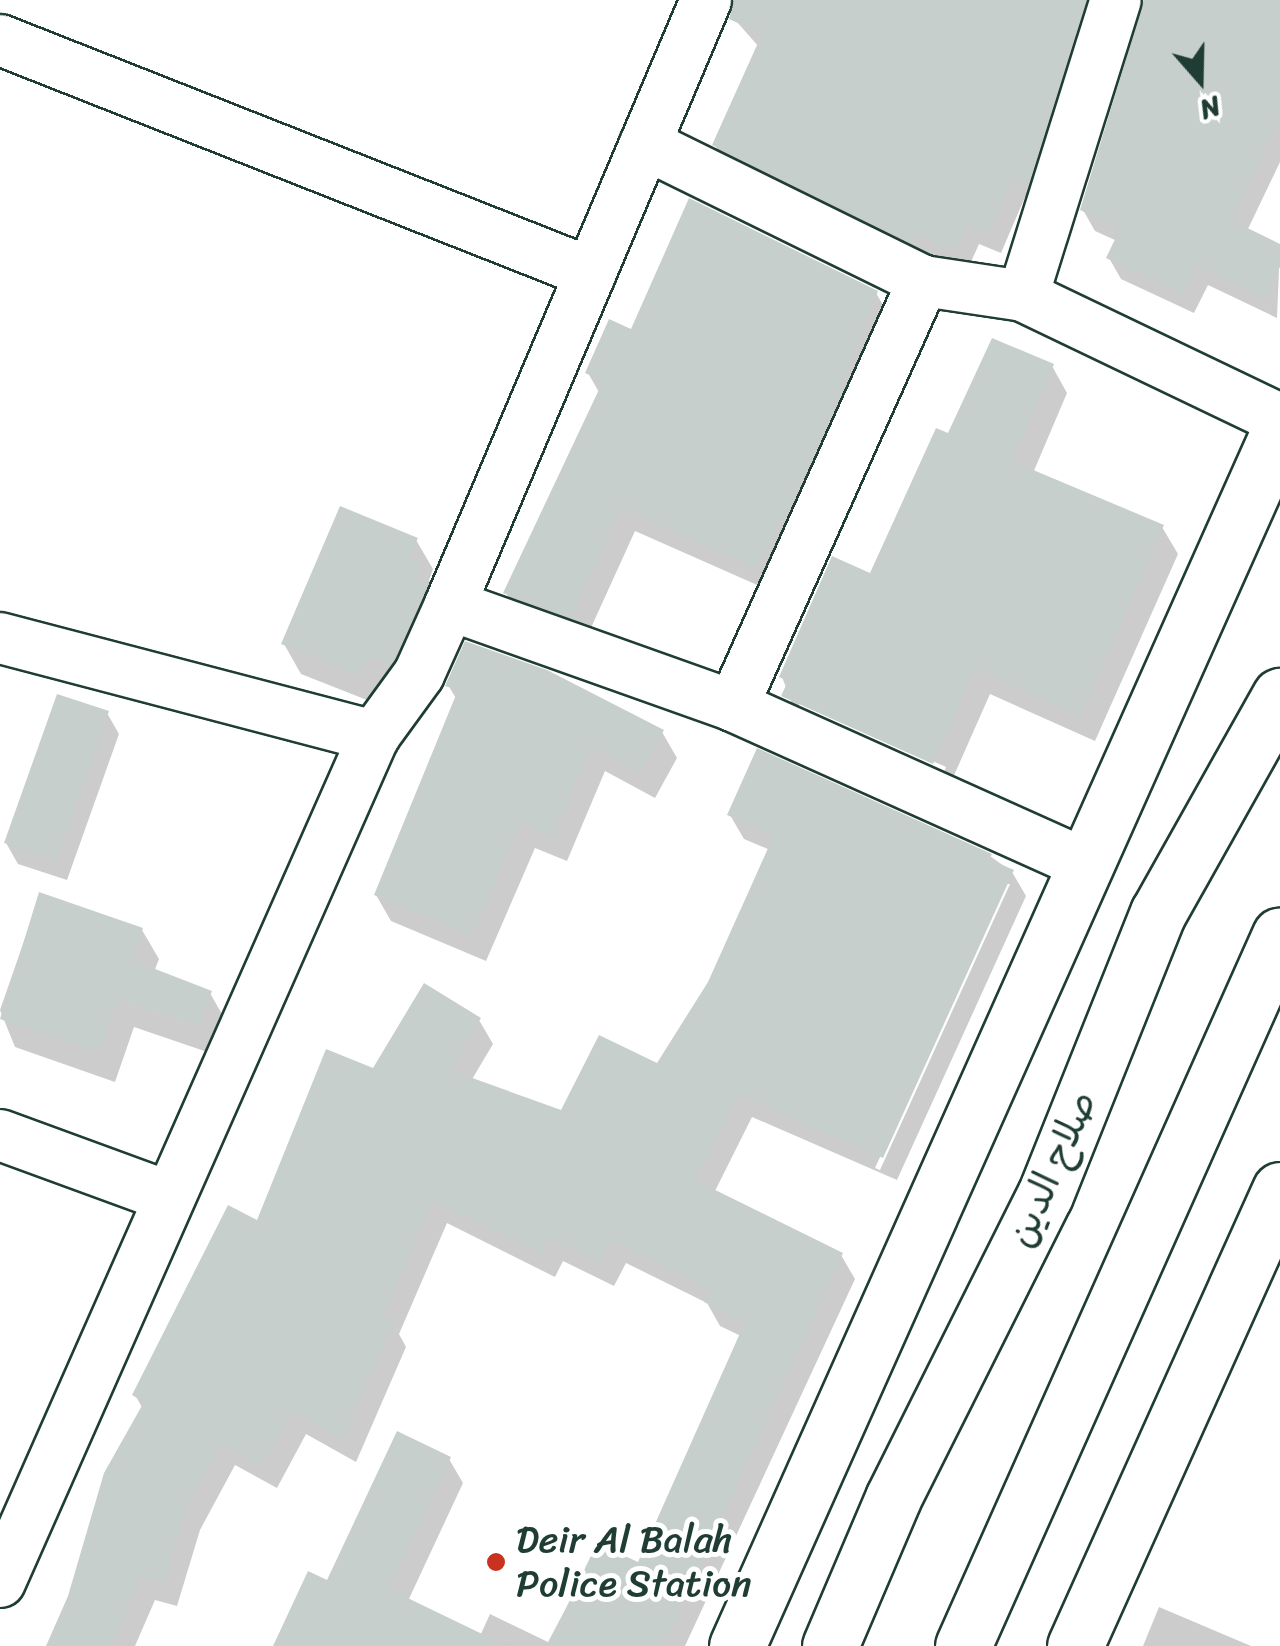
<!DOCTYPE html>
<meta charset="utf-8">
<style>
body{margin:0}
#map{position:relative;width:1280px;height:1646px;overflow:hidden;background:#fff;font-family:Sriracha,"Playpen Sans Arabic",sans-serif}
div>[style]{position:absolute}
.shadow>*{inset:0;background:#0003}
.building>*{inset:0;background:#c7cfcc}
.roads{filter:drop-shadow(2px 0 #1f3d34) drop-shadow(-2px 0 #1f3d34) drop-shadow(0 2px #1f3d34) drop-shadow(0 -2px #1f3d34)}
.minor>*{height:50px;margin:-25px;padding:0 25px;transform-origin:25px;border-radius:25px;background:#fff}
.secondary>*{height:55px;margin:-27.5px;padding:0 27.5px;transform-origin:27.5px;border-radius:27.5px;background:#fff}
.trunk>*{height:55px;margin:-27.5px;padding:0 27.5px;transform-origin:27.5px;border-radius:27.5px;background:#fff}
.dots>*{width:28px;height:28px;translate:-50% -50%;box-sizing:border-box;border:5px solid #fff;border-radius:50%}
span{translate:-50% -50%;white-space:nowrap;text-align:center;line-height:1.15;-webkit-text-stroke:10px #fff;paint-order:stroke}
.street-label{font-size:38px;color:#1f3d34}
.poi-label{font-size:38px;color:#1f3d34}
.left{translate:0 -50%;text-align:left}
.north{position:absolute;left:1150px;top:30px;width:100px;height:100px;-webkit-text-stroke:8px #fff;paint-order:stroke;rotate:160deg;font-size:28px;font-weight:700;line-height:40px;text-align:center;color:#1f3d34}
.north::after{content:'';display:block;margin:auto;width:35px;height:45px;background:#1f3d34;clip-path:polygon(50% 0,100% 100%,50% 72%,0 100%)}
</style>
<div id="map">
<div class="shadow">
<div style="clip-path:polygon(747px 0,1108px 0,1040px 204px,1025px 197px,1001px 253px,979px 244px,967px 271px,929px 254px,924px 263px,727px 166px,715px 145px,759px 47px,737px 22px)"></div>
<div style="clip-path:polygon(1144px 0,1280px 0,1280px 162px,1247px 231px,1280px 247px,1277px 318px,1208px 285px,1194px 313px,1121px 279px,1109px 258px,1117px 241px,1095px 231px,1083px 210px)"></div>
<div style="clip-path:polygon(876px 293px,890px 317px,771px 591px,635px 531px,585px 641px,520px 617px,506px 593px,600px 394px,588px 373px,632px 332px)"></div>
<div style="clip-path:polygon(evenodd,1052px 366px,1067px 393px,1033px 473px,1162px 527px,1178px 554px,1095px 741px,990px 694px,948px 789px,799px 722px,782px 677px,871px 576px,949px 436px,1052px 366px,799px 702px,946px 767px,944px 772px,799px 707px,799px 702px)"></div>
<div style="clip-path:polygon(416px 540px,433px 569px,429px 580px,438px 595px,377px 704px,301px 674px,284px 644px)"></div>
<div style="clip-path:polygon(448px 685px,662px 732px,677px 758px,655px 798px,605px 771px,567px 861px,535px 848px,486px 961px,391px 921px,376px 895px,457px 700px)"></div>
<div style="clip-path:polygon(107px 713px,119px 734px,67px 880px,18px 864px,6px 843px)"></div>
<div style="clip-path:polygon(evenodd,730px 815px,990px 856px,1012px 872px,1026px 896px,897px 1180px,752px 1117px,714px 1193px,841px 1255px,855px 1279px,685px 1646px,276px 1646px,449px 1459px,463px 1483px,408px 1601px,480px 1636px,490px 1614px,548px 1642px,599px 1546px,639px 1565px,741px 1336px,720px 1326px,707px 1303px,626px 1263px,614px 1286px,563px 1261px,555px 1277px,447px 1223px,399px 1334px,406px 1347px,356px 1462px,306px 1434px,277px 1488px,235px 1465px,200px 1530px,177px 1606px,155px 1600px,135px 1646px,49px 1646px,143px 1409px,135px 1395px,374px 1071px,479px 1020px,493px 1044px,471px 1081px,562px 1113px,657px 1067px,710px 983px,770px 850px,744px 839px,730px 815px,1005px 884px,1010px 884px,880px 1170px,875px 1168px,1005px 884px)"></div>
<div style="clip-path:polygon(40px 895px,142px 930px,159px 959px,154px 972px,210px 993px,227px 1023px,216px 1055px,134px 1027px,115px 1082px,15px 1047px,0 1010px)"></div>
<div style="clip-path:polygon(1159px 1607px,1251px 1646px,1143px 1646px)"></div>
</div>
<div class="building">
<div style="clip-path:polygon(734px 0,1086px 0,1028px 185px,1013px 177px,989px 234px,967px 224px,955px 251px,917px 235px,912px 244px,712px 145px,762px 34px,729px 19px)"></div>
<div style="clip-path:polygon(1144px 0,1280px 0,1280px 118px,1231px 220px,1280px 244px,1280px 267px,1265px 298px,1196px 266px,1182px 294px,1106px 258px,1120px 229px,1080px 210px)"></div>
<div style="clip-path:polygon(689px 198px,878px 291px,824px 433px,758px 569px,621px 508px,571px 618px,503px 593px,603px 381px,585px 373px,609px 319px,631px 329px)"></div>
<div style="clip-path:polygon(992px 338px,1054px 364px,1012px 461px,1164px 525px,1080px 716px,975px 669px,933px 764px,781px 696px,788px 681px,779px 677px,832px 556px,870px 573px,936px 428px,948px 433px)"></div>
<div style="clip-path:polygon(340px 506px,418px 538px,409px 558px,422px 564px,415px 581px,427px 586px,390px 665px,367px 657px,360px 676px,281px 644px)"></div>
<div style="clip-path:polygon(465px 641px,547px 670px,664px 730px,640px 773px,590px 747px,553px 837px,520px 823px,472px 936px,374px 895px,458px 690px,445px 686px)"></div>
<div style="clip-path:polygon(57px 694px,109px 711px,56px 861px,4px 843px)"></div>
<div style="clip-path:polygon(757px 748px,992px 854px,989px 859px,1014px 870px,883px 1158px,739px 1095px,695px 1180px,843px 1253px,663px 1646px,548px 1646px,597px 1543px,638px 1562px,745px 1322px,704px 1302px,710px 1289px,612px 1240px,600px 1264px,549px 1239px,542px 1254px,433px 1201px,383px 1316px,394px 1321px,342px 1439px,292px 1411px,263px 1465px,221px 1443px,187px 1505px,164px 1583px,141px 1577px,112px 1646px,46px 1646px,68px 1596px,104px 1473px,144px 1402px,132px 1395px,228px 1205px,257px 1220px,326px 1049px,373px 1068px,424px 983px,481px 1018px,450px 1070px,561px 1110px,599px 1035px,657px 1063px,708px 982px,774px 835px,727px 815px)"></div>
<div style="clip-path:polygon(39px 892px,143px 928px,132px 960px,212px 991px,199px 1026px,118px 999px,99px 1053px,0 1019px)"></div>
<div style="clip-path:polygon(397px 1431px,451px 1457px,389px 1589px,507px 1646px,273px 1646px,308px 1571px,327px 1580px)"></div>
</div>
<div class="roads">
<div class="minor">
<div style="left:0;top:40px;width:635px;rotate:21.52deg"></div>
<div style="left:645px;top:144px;width:310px;rotate:26.2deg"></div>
<div style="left:1023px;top:296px;width:285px;rotate:25.6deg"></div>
<div style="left:450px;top:605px;width:300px;rotate:19.6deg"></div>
<div style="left:733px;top:706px;width:384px;rotate:24.2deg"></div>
<div style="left:0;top:638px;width:387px;rotate:14.7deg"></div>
<div style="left:733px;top:706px;width:466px;rotate:-65.9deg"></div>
<div style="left:923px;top:281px;width:101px;rotate:8.5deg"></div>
<div style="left:1023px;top:296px;width:310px;rotate:-72.6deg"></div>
<div style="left:0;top:1135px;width:178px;rotate:20.1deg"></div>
<div style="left:0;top:1582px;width:925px;rotate:-66.15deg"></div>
<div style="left:374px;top:736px;width:77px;rotate:-54deg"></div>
<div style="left:419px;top:674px;width:76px;rotate:-65.8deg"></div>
<div style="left:450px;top:605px;width:657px;rotate:-67.06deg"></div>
</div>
<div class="secondary">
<div style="left:737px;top:1646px;width:1333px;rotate:-65.95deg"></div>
<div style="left:1075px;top:1646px;width:500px;rotate:-65.8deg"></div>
</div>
<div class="trunk">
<div style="left:830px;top:1646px;width:161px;rotate:-66.9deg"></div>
<div style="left:893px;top:1498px;width:339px;rotate:-63.4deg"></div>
<div style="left:1045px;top:1195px;width:304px;rotate:-68.2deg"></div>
<div style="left:1158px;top:913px;width:249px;rotate:-60.7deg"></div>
<div style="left:963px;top:1646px;width:778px;rotate:-65.97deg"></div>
</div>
</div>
<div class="dots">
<div style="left:496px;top:1562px;background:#c8321e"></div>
</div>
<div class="street-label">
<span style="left:1052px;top:1169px;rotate:-66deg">صلاح الدين</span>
</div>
<div class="poi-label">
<span class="left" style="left:516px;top:1562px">Deir Al Balah<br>Police Station</span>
</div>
<div class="north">N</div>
</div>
